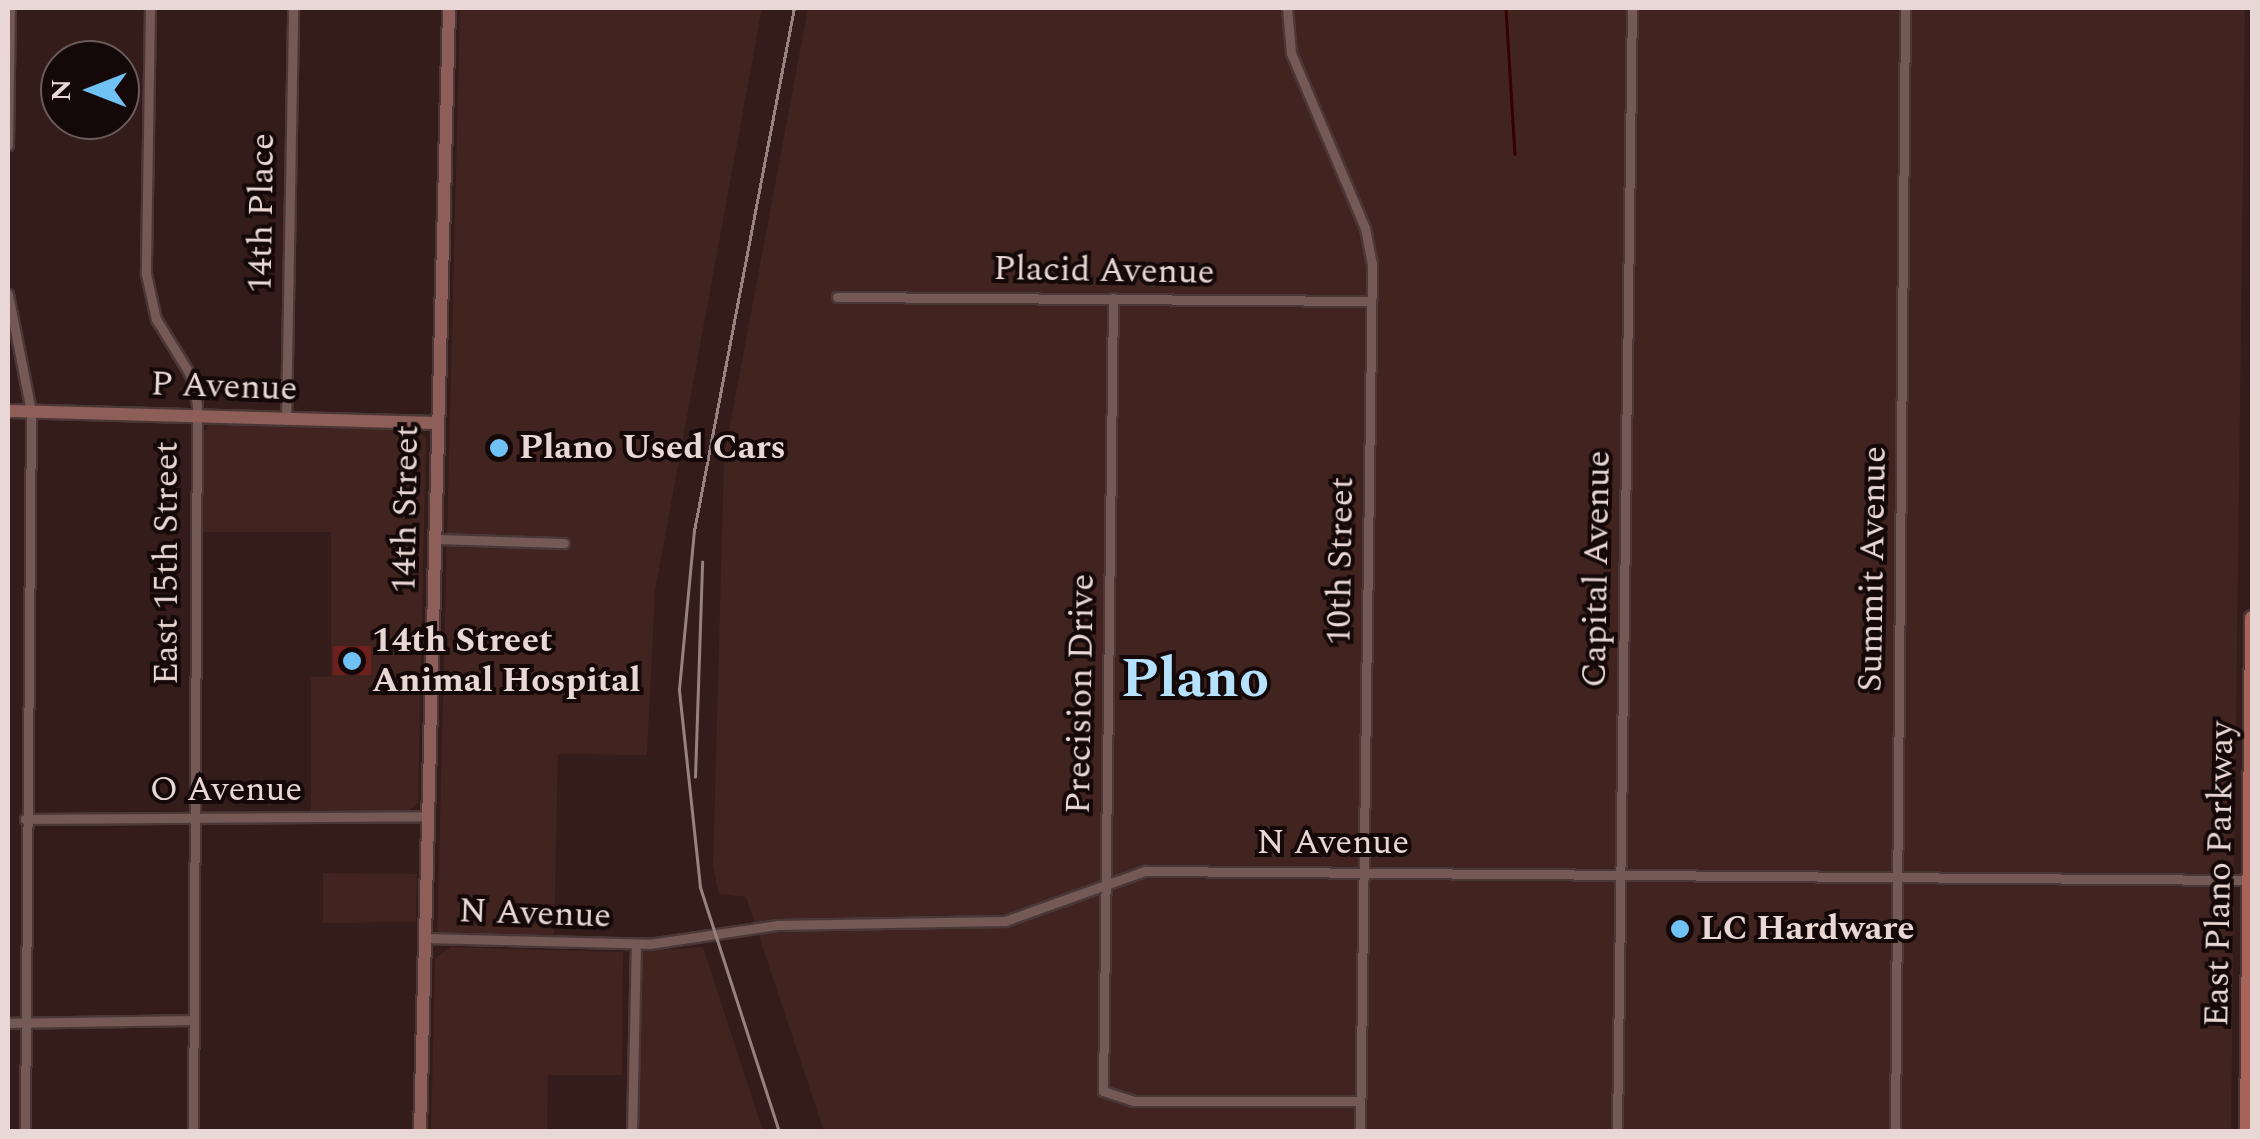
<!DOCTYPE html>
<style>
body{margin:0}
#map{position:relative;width:2260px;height:1139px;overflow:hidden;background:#331c19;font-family:Spectral,serif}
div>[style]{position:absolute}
.built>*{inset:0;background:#41231f}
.stream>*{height:2.5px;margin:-1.25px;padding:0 1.25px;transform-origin:1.25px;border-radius:1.25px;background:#300}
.building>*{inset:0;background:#6e211c}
.roads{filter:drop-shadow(2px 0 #4b3836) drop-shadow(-2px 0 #4b3836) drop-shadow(0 2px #4b3836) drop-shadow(0 -2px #4b3836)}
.street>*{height:9px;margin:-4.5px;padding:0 4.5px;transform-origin:4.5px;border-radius:4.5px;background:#745955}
.secondary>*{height:12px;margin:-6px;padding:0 6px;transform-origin:6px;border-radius:6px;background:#8e5e58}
.primary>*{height:14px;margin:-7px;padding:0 7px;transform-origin:7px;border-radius:7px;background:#a8635b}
.rail>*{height:2.5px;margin:-1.25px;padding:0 1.25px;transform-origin:1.25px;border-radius:1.25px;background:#968380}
.dots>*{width:28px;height:28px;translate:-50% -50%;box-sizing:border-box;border:5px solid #140908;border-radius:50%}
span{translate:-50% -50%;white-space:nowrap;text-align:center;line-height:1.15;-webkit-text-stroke:8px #140908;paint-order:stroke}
.street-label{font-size:35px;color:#e8d7d5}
.poi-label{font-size:35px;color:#e8d7d5;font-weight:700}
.left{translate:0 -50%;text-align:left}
.town-label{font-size:55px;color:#b6e1fd;font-weight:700}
.frame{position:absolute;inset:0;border:10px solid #e8d7d5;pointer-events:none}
.north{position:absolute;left:40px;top:40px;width:100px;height:100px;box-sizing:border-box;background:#140908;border:2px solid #695b5a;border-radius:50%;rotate:270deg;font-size:28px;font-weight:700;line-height:40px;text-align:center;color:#e8d7d5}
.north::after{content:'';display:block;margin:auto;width:35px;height:45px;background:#70c1f4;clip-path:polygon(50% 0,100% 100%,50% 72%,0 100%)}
</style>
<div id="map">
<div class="built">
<div style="clip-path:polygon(460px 8px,762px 8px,655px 591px,647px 755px,558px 754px,554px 940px,437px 938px)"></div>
<div style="clip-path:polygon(808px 8px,2245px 8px,2231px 1131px,824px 1131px,746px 897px,719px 894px,713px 867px,724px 457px)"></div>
<div style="clip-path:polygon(212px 422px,418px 431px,426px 438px,418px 803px,408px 811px,311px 811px,311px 677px,331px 676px,331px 532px,203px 532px,202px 433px)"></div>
<div style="clip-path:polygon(323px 873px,417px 874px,416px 922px,323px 923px)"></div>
<div style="clip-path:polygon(451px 947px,623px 952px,622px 1075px,548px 1075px,547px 1131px,431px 1131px,435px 958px)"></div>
<div style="clip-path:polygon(703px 947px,763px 1131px,638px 1131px,643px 951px)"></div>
</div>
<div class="stream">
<div style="left:1506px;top:8px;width:146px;rotate:86.5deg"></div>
</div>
<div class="building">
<div style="clip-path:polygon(333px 646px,371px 646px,371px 675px,333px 675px)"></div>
</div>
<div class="roads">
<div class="street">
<div style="left:150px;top:8px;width:266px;rotate:90.9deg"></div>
<div style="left:146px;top:274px;width:46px;rotate:77.5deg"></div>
<div style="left:156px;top:319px;width:65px;rotate:58.3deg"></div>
<div style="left:190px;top:374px;width:31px;rotate:77deg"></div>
<div style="left:197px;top:404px;width:728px;rotate:90.31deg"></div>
<div style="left:1287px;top:8px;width:45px;rotate:84.9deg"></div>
<div style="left:1291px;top:53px;width:190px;rotate:67.1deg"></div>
<div style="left:1365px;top:228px;width:37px;rotate:79deg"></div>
<div style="left:1372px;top:264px;width:868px;rotate:90.79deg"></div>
<div style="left:8px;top:145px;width:137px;rotate:-89.2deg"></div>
<div style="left:8px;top:294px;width:119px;rotate:78.9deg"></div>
<div style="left:31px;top:411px;width:721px;rotate:90.48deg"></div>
<div style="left:837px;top:297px;width:534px;rotate:0.43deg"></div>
<div style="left:1113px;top:298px;width:793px;rotate:90.72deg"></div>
<div style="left:1103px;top:1091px;width:32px;rotate:18deg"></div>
<div style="left:1133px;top:1101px;width:226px"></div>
<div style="left:286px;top:420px;width:412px;rotate:-89deg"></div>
<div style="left:435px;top:539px;width:129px;rotate:1.8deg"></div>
<div style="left:25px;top:819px;width:403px;rotate:-0.4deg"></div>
<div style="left:425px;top:938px;width:224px;rotate:1.5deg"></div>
<div style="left:649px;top:944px;width:129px;rotate:-8.4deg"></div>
<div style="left:777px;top:925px;width:228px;rotate:-1deg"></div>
<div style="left:1005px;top:921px;width:149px;rotate:-19.7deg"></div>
<div style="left:1145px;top:871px;width:1107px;rotate:0.47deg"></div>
<div style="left:8px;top:1023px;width:183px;rotate:-0.9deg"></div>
<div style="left:632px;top:1132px;width:188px;rotate:-88.8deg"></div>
<div style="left:1617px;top:1132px;width:1124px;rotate:-89.24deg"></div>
<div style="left:1895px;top:1132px;width:1124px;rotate:-89.49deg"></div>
</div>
<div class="secondary">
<div style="left:8px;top:411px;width:430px;rotate:1.6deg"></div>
<div style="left:420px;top:1132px;width:1124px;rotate:-88.52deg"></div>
</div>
<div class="primary">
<div style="left:2247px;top:1132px;width:514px;rotate:-89.44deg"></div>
</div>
</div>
<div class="rail">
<div style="left:695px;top:777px;width:215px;rotate:-88.1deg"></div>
<div style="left:779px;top:1132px;width:257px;rotate:-107.9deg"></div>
<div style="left:700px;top:887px;width:199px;rotate:-96.1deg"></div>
<div style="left:679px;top:689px;width:159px;rotate:-84.6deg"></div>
<div style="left:694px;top:531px;width:532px;rotate:-79.18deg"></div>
</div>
<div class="dots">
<div style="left:499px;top:448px;background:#70c1f4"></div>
<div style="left:352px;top:661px;background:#70c1f4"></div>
<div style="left:1680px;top:929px;background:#70c1f4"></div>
</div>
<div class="street-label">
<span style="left:262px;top:213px;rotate:-89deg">14th Place</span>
<span style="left:1104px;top:271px;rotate:1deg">Placid Avenue</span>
<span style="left:224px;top:387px;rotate:2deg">P Avenue</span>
<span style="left:406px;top:509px;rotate:-89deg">14th Street</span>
<span style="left:1341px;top:561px;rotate:-89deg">10th Street</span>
<span style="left:167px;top:563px;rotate:-90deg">East 15th Street</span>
<span style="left:1597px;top:569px;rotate:-89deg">Capital Avenue</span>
<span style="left:1873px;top:569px;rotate:-89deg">Summit Avenue</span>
<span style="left:1081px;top:694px;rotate:-89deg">Precision Drive</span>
<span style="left:226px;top:790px">O Avenue</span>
<span style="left:1333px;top:843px">N Avenue</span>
<span style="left:2220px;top:874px;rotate:-89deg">East Plano Parkway</span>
<span style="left:535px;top:914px;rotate:2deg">N Avenue</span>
</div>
<div class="poi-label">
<span class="left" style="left:519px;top:448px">Plano Used Cars</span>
<span class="left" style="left:372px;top:661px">14th Street<br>Animal Hospital</span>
<span class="left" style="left:1700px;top:929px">LC Hardware</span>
</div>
<div class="town-label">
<span style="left:1195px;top:680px">Plano</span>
</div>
<div class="frame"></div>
<div class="north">N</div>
</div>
